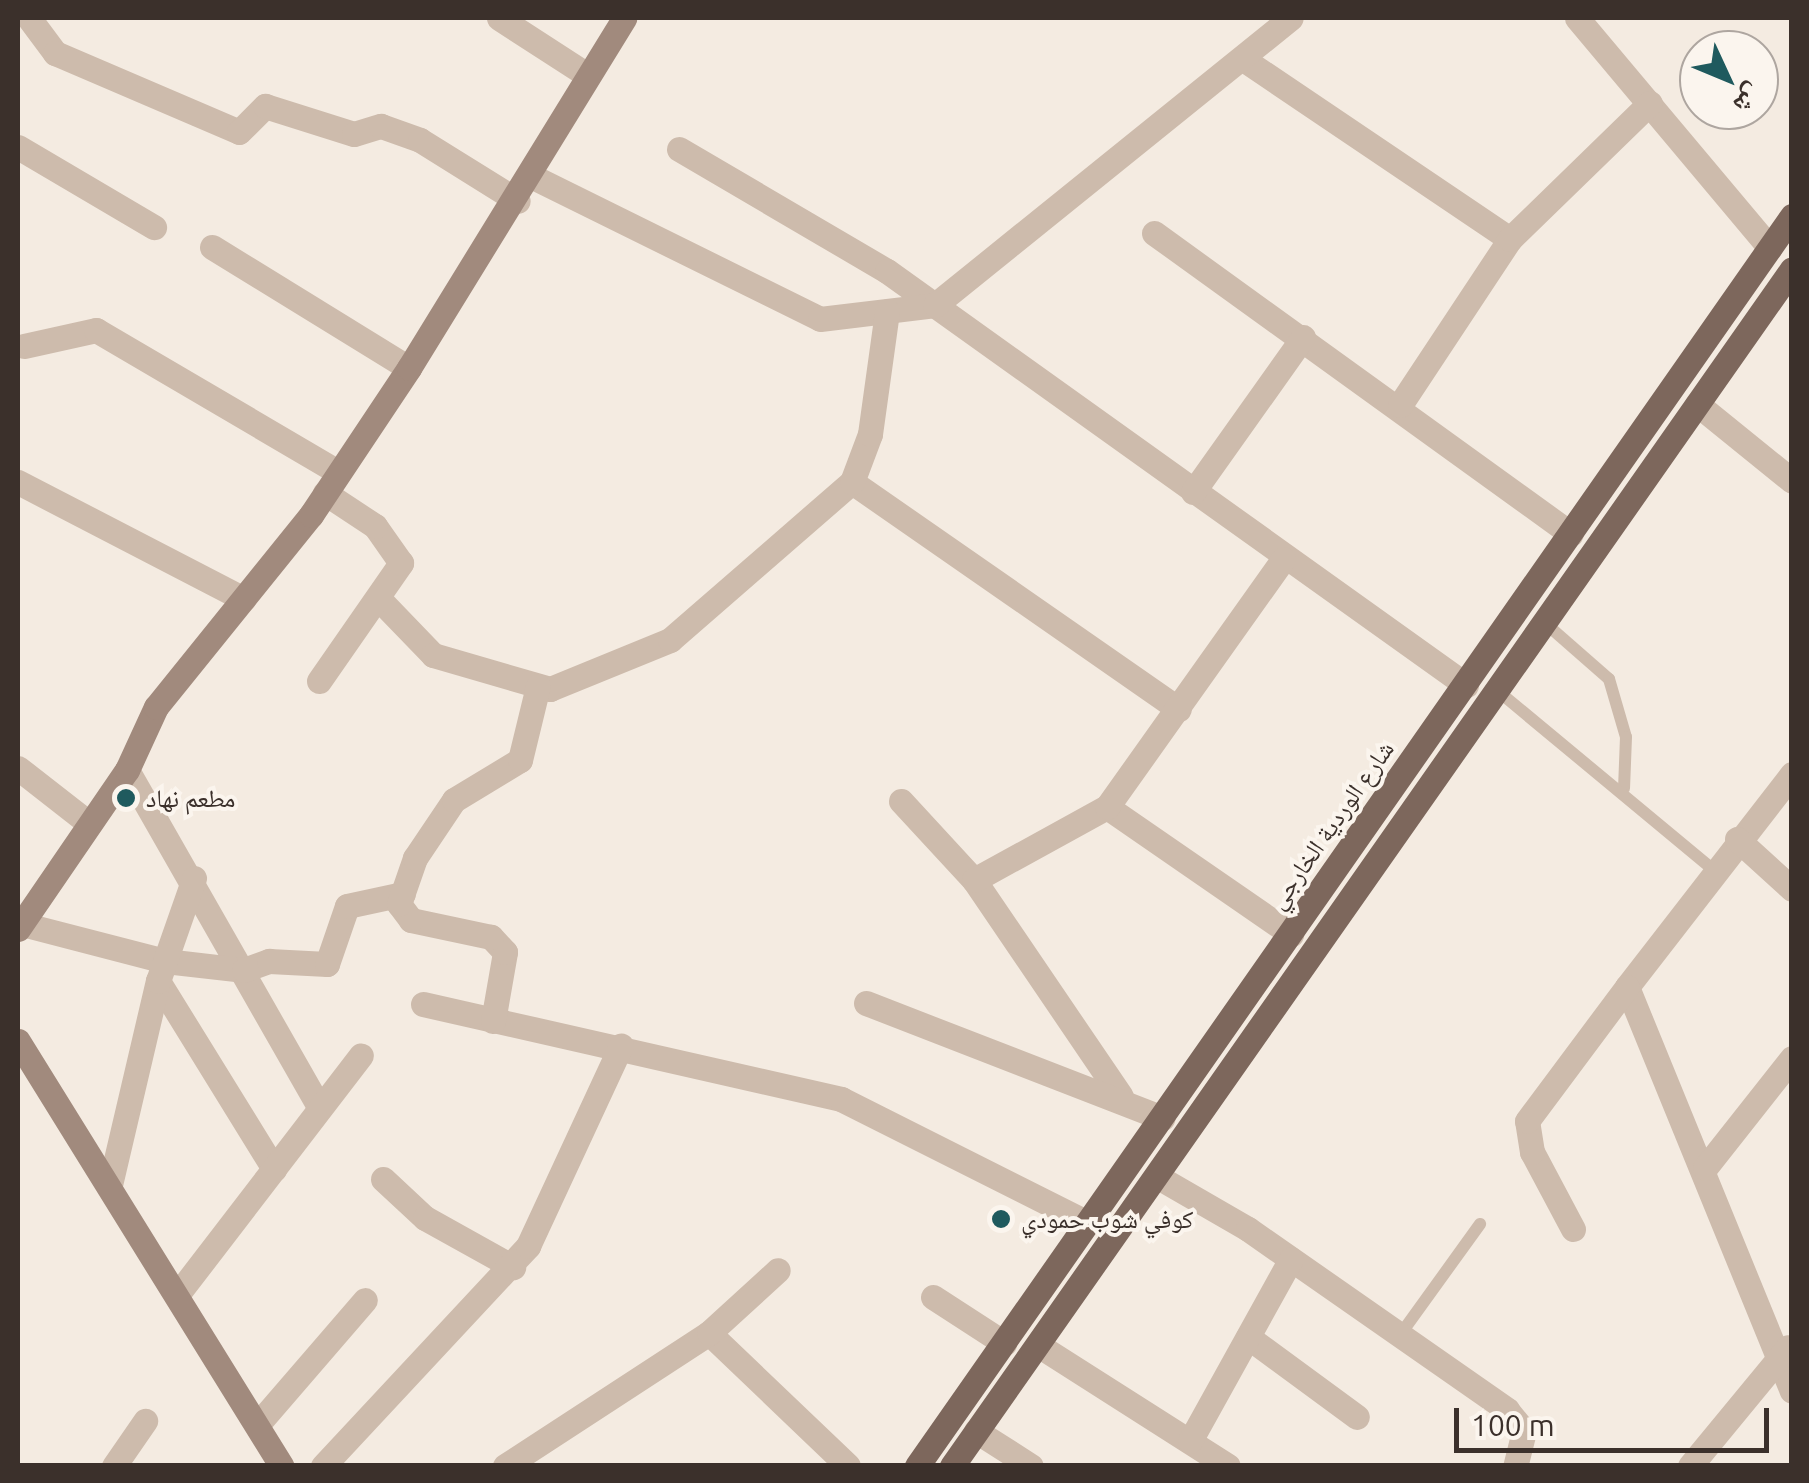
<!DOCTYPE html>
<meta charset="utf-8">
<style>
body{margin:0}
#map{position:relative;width:1809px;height:1483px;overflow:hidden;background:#f4ebe1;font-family:Ubuntu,"Noto Naskh Arabic",sans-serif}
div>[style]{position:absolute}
.lane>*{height:12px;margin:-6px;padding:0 6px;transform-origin:6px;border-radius:6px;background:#cdbbac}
.street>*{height:25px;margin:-12.5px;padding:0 12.5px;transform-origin:12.5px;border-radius:12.5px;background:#cdbbac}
.secondary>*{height:25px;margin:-12.5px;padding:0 12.5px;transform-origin:12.5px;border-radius:12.5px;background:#a18a7d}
.primary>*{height:25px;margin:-12.5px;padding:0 12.5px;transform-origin:12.5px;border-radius:12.5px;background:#7d675c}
.dots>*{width:28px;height:28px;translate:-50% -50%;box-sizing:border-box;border:5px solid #fbf5ee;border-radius:50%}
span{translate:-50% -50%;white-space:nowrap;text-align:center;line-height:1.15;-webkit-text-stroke:8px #fbf5ee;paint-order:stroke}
.poi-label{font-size:25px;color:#3b302b}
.left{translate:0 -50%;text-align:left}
.street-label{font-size:25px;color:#3b302b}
.frame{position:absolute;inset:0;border:20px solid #3b302b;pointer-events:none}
.north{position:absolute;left:1679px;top:30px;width:100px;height:100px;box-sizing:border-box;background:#fbf5ee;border:2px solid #aea6a0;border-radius:50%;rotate:134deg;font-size:28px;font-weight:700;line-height:40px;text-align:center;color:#3b302b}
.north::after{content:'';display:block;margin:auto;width:35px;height:45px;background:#1f5a5e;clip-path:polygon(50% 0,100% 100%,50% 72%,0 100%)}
.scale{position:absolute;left:1454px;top:1408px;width:315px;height:45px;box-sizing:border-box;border:5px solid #3b302b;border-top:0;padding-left:12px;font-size:30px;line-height:35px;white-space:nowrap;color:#3b302b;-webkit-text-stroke:8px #fbf5ee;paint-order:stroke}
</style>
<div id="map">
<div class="lane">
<div style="left:1545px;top:623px;width:85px;rotate:41.2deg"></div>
<div style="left:1609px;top:679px;width:60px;rotate:73.7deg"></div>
<div style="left:1626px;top:737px;width:51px;rotate:92.2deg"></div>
<div style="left:1498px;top:691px;width:282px;rotate:39.7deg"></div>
<div style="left:1400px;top:1335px;width:137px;rotate:-54.2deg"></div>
</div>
<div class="street">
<div style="left:29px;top:18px;width:44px;rotate:53.4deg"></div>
<div style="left:55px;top:53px;width:200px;rotate:23.2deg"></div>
<div style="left:239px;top:132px;width:37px;rotate:-45deg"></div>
<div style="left:265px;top:106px;width:93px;rotate:17.5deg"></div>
<div style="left:354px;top:134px;width:28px;rotate:-17deg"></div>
<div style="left:381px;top:126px;width:41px;rotate:19.7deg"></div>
<div style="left:420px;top:140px;width:115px;rotate:31.9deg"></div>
<div style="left:499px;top:18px;width:105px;rotate:32.9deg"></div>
<div style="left:1577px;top:18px;width:300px;rotate:50deg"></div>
<div style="left:1243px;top:59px;width:322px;rotate:34deg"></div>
<div style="left:18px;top:147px;width:158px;rotate:30.5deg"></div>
<div style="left:679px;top:149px;width:241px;rotate:30.4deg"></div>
<div style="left:887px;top:271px;width:712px;rotate:35.57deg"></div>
<div style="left:531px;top:176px;width:322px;rotate:26.3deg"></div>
<div style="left:820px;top:319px;width:116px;rotate:-6.9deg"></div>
<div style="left:935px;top:305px;width:457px;rotate:-38.9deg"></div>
<div style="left:1154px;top:233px;width:514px;rotate:35.82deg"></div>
<div style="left:212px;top:247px;width:231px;rotate:31.6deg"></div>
<div style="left:24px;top:346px;width:74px;rotate:-12.5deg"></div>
<div style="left:96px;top:330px;width:277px;rotate:30.4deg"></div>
<div style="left:1697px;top:404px;width:122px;rotate:39deg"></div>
<div style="left:1400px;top:405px;width:199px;rotate:-56.5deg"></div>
<div style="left:1510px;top:239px;width:195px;rotate:-44.2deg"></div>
<div style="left:18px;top:482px;width:254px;rotate:27.4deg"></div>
<div style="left:852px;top:482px;width:398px;rotate:34.8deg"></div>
<div style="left:1193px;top:492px;width:190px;rotate:-54.6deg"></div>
<div style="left:379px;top:599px;width:78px;rotate:46deg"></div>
<div style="left:433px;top:655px;width:122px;rotate:16.2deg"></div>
<div style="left:550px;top:689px;width:130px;rotate:-22.2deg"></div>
<div style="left:670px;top:640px;width:241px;rotate:-41deg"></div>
<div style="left:852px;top:482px;width:51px;rotate:-69.4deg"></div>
<div style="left:870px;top:434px;width:124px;rotate:-82.1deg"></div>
<div style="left:319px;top:681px;width:144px;rotate:-55.2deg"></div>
<div style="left:401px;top:563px;width:45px;rotate:-125.1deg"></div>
<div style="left:375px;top:526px;width:60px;rotate:-146.6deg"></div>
<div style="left:18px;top:768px;width:88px;rotate:38deg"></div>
<div style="left:127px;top:770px;width:389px;rotate:60.3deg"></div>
<div style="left:1792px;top:774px;width:269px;rotate:127.8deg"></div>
<div style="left:1627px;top:987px;width:436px;rotate:67.8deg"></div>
<div style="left:901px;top:801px;width:108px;rotate:47.3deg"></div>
<div style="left:974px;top:880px;width:261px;rotate:55.8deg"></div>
<div style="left:1107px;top:807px;width:224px;rotate:34.6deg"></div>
<div style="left:1737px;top:839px;width:74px;rotate:42.3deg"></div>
<div style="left:974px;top:880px;width:152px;rotate:-28.8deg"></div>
<div style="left:1107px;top:807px;width:304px;rotate:-54.6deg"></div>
<div style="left:22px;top:924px;width:148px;rotate:14.5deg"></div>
<div style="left:165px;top:961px;width:80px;rotate:6.5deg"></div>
<div style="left:244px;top:970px;width:27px;rotate:-20deg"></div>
<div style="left:269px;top:961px;width:58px;rotate:3deg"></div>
<div style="left:327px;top:964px;width:61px;rotate:-71deg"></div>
<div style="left:347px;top:906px;width:57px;rotate:-12.1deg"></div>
<div style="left:158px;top:981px;width:221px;rotate:58.3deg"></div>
<div style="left:866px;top:1003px;width:318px;rotate:21.2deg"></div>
<div style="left:423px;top:1004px;width:429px;rotate:12.8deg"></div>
<div style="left:841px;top:1099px;width:276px;rotate:26.7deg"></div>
<div style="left:493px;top:1021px;width:70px;rotate:-80.1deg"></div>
<div style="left:505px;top:952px;width:21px;rotate:-133deg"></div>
<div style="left:491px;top:937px;width:82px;rotate:-168deg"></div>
<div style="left:411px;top:920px;width:20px;rotate:-127deg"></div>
<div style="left:399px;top:904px;width:49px;rotate:-70.8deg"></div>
<div style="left:415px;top:858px;width:70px;rotate:-56.1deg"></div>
<div style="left:454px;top:800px;width:77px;rotate:-31.2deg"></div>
<div style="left:520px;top:760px;width:76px;rotate:-76.3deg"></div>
<div style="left:1705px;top:1168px;width:140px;rotate:-51.7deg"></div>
<div style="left:1158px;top:1177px;width:104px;rotate:30deg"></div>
<div style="left:1248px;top:1229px;width:316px;rotate:34.9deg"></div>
<div style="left:1507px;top:1410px;width:27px;rotate:51deg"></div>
<div style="left:1524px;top:1431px;width:36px;rotate:104deg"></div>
<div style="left:383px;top:1179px;width:57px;rotate:42.9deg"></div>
<div style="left:425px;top:1218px;width:101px;rotate:29.1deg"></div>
<div style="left:110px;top:1185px;width:210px;rotate:-76.8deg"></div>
<div style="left:158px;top:981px;width:109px;rotate:-70.7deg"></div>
<div style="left:1573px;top:1229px;width:87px;rotate:-118deg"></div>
<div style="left:1532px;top:1152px;width:31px;rotate:-99deg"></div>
<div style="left:1527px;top:1121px;width:167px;rotate:-53.3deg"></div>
<div style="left:177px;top:1295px;width:302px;rotate:-52.5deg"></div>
<div style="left:933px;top:1297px;width:85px;rotate:32.9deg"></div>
<div style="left:709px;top:1333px;width:192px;rotate:43.7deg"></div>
<div style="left:1248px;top:1337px;width:135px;rotate:36.3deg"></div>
<div style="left:1038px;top:1345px;width:225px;rotate:32.5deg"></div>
<div style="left:257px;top:1425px;width:165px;rotate:-49.2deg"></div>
<div style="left:976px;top:1431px;width:65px;rotate:32.5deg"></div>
<div style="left:1190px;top:1441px;width:208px;rotate:-61deg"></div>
<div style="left:114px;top:1466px;width:55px;rotate:-55.4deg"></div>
<div style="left:323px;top:1466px;width:301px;rotate:-47deg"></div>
<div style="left:528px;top:1246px;width:221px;rotate:-65.1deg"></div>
<div style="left:505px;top:1466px;width:244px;rotate:-33.1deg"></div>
<div style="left:709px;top:1333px;width:93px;rotate:-42.4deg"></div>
<div style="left:1690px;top:1466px;width:154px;rotate:-50.5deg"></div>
</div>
<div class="secondary">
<div style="left:18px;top:929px;width:193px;rotate:-55.6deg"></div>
<div style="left:127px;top:770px;width:69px;rotate:-65.3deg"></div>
<div style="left:156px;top:707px;width:247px;rotate:-51.1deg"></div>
<div style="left:311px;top:515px;width:177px;rotate:-56.3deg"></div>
<div style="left:409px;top:368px;width:411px;rotate:-58.4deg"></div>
<div style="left:18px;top:1041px;width:500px;rotate:58.2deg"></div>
</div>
<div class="primary">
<div style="left:917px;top:1466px;width:1526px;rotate:-55.01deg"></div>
<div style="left:952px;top:1466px;width:1462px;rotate:-54.94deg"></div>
</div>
<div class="dots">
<div style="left:126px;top:798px;background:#1f5a5e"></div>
<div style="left:1001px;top:1219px;background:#1f5a5e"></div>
</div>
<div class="poi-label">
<span class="left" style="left:146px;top:798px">مطعم نهاد</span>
<span class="left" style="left:1021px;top:1219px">كوفي شوب حمودي</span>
</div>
<div class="street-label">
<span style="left:1331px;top:825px;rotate:-55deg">شارع الوردية الخارجي</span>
</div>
<div class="frame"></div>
<div class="north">ش</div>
<div class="scale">100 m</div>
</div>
